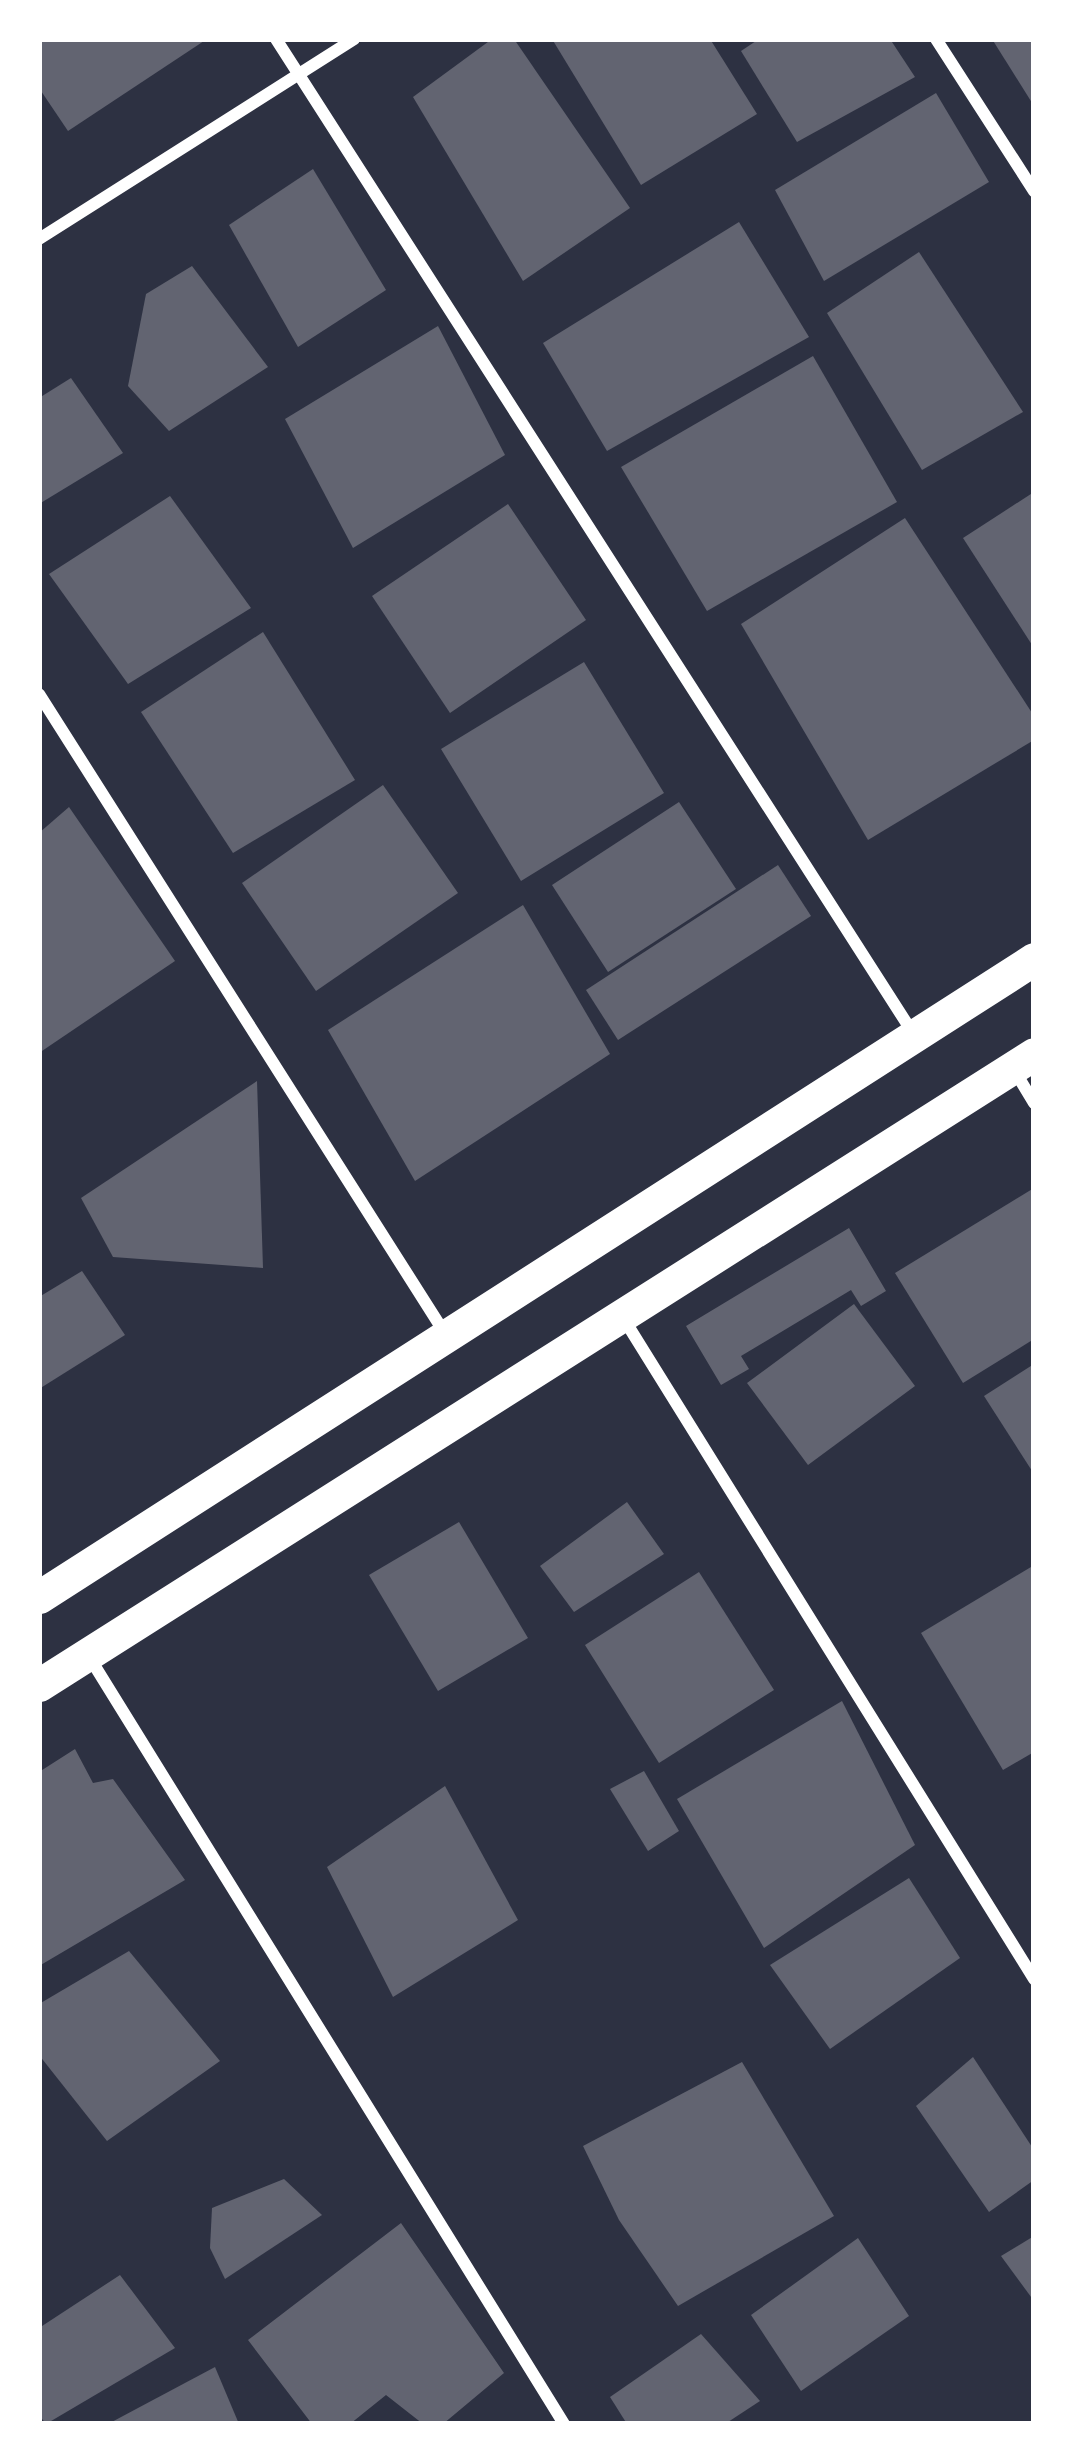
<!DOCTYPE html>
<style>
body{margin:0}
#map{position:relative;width:1073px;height:2463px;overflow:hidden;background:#2d3142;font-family:Karla,sans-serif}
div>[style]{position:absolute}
.building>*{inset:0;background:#626471}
.minor>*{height:12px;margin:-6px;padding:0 6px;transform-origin:6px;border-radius:6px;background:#fff}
.trunk>*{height:33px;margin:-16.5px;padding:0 16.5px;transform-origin:16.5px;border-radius:16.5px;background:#fff}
span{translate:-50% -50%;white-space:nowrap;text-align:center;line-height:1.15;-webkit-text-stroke:10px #fff;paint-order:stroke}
.frame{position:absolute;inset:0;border:42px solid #fff;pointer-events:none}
</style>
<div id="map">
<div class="building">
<div style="clip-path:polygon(39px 39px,207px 39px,68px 131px,39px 88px)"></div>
<div style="clip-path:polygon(492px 39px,514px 39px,630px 208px,523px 281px,413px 97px)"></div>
<div style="clip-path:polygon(552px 39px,710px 39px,757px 114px,641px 185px)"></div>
<div style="clip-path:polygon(759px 39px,890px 39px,915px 77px,797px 142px,741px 51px)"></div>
<div style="clip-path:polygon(992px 39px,1034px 39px,1034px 106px)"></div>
<div style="clip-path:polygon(936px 93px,989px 182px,824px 281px,775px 190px)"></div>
<div style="clip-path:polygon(313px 169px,386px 290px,298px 347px,229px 225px)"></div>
<div style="clip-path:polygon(739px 222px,809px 337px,607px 451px,543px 343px)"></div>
<div style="clip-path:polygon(919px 252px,1023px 412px,922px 470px,827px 313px)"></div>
<div style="clip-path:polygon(192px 266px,268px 367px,169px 431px,128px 386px,146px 294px)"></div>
<div style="clip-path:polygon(438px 326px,505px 455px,353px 548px,285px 419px)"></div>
<div style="clip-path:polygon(813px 356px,897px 502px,707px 611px,621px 467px)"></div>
<div style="clip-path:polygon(71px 378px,123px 453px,39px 504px,39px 398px)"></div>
<div style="clip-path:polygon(1034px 492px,1034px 648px,963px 538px)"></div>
<div style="clip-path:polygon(170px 496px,251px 608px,128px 684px,49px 574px)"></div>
<div style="clip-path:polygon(508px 504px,586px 620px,450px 713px,372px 596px)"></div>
<div style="clip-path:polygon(905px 518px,1034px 716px,1034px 740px,868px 840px,741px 624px)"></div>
<div style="clip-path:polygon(263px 632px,355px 780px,233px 853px,141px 712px)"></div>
<div style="clip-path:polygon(584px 662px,664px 793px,521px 881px,441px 749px)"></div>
<div style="clip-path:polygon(383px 785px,458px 893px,316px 991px,242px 883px)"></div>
<div style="clip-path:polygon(679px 802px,736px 889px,608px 972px,552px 885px)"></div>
<div style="clip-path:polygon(69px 807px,175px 961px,39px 1053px,39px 833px)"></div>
<div style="clip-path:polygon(778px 865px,811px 916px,618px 1040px,586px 990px)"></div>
<div style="clip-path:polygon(523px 905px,610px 1054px,415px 1181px,328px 1030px)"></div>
<div style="clip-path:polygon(257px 1081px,263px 1268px,113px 1257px,81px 1198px)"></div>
<div style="clip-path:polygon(1034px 1188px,1034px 1339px,963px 1383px,895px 1273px)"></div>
<div style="clip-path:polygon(849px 1228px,886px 1291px,861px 1306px,851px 1290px,741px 1356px,749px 1369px,721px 1385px,686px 1326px)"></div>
<div style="clip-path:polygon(82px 1271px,125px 1335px,39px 1389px,39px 1297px)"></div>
<div style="clip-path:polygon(854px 1304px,915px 1386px,808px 1465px,747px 1383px)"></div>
<div style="clip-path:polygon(1034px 1364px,1034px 1474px,984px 1396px)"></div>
<div style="clip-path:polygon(627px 1502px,664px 1554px,574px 1612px,540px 1566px)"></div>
<div style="clip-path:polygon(459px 1522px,528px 1638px,438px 1691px,369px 1575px)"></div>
<div style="clip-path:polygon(1031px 1567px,1034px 1752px,1003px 1770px,921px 1633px)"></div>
<div style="clip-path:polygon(699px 1572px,774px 1690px,659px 1763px,585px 1645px)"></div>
<div style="clip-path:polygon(842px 1701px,915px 1845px,764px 1948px,677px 1799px)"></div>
<div style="clip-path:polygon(75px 1749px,93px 1783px,113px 1779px,185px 1880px,39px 1966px,39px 1772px)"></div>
<div style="clip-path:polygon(644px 1771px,679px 1831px,648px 1851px,610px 1789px)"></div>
<div style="clip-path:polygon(445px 1786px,518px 1920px,393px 1997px,327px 1867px)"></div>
<div style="clip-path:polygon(909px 1878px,960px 1958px,830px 2049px,770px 1965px)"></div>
<div style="clip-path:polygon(129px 1951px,220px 2061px,107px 2141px,39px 2055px,39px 2004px)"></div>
<div style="clip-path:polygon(973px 2057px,1034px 2150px,1034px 2180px,989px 2212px,916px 2106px)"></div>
<div style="clip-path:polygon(742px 2062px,834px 2216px,678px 2306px,619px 2220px,583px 2146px)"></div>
<div style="clip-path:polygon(284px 2179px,322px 2215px,225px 2279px,210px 2248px,212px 2208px)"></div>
<div style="clip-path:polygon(401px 2223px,504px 2373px,443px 2424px,423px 2424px,386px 2395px,350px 2424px,312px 2424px,248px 2340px)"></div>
<div style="clip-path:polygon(1034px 2236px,1034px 2301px,1001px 2256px)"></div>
<div style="clip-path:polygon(858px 2238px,909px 2316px,801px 2391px,751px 2315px)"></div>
<div style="clip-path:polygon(120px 2275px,175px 2348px,46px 2424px,39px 2415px,39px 2328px)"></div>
<div style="clip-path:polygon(701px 2334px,760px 2401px,725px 2424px,627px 2424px,610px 2397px)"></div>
<div style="clip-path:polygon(215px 2367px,239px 2424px,108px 2424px,138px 2408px)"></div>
</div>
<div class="minor">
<div style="left:276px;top:39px;width:1181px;rotate:57.35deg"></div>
<div style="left:936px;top:39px;width:181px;rotate:57.2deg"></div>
<div style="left:39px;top:239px;width:373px;rotate:-32.4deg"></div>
<div style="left:39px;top:694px;width:759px;rotate:57.59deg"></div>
<div style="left:1013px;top:1068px;width:41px;rotate:59deg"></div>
<div style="left:622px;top:1316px;width:781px;rotate:58.14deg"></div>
<div style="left:88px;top:1655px;width:904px;rotate:58.24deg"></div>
</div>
<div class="trunk">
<div style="left:39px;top:1597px;width:1182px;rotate:-32.67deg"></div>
<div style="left:39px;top:1685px;width:1178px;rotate:-32.38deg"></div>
</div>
<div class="frame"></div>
</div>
